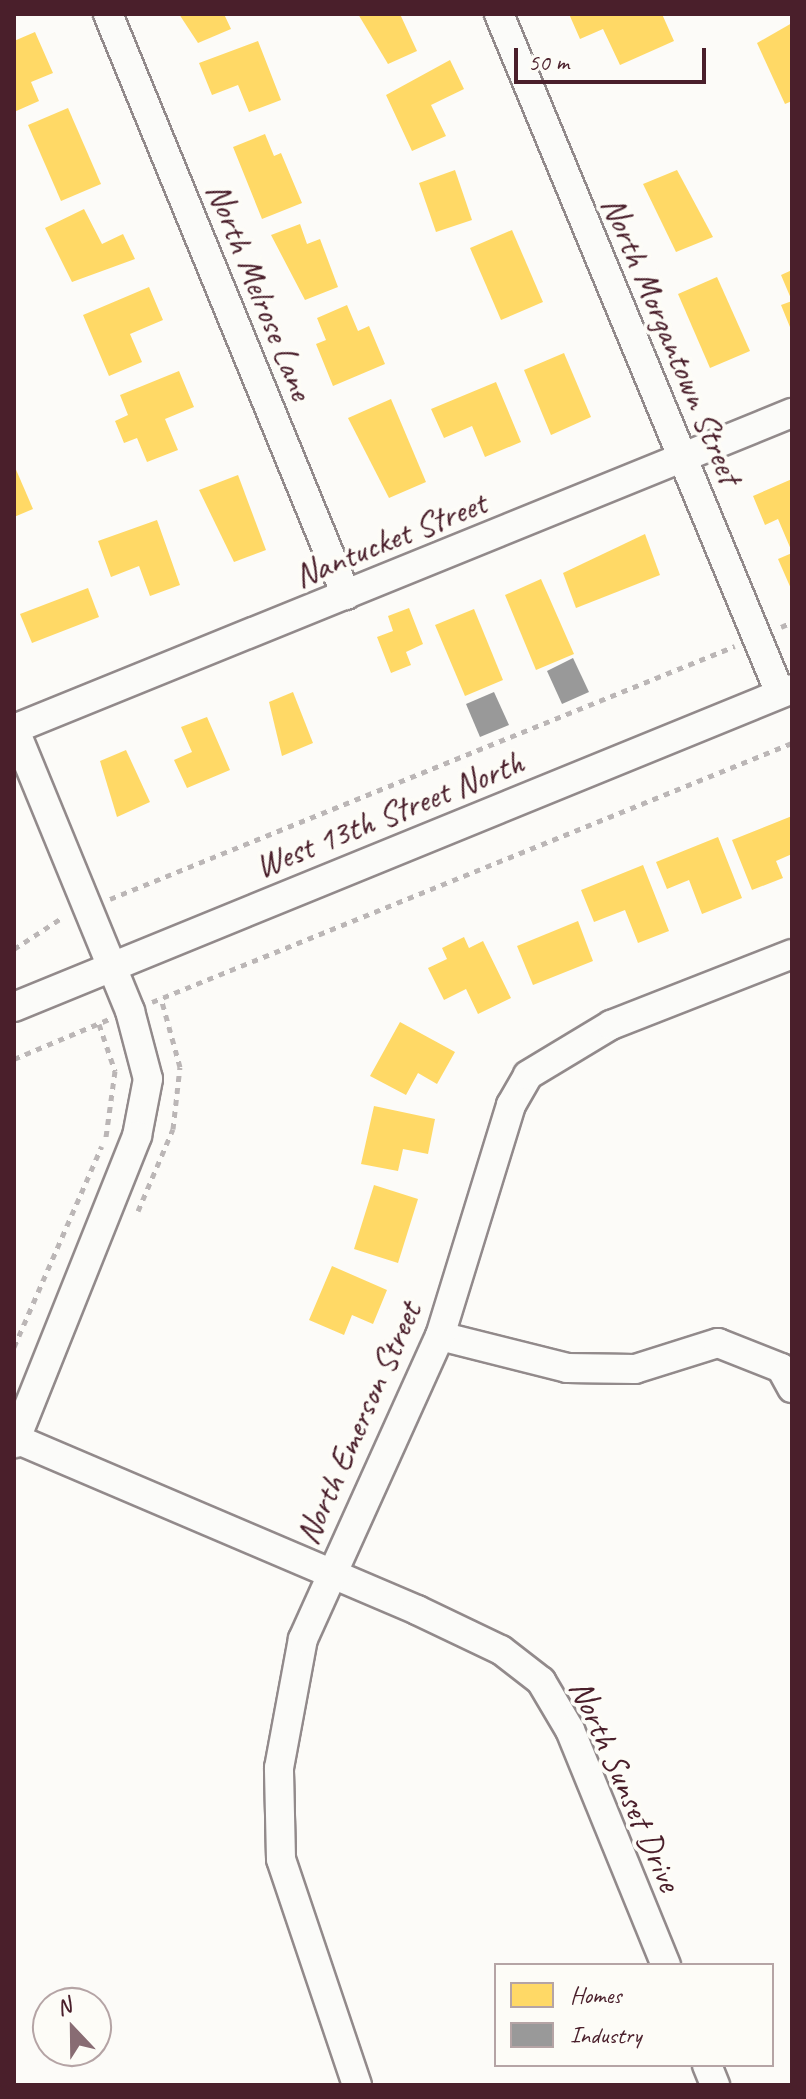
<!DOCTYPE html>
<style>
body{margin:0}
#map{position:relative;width:806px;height:2099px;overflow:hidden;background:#fcfbf8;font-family:Caveat,sans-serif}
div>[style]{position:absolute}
.homes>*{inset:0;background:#ffd966}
.industry>*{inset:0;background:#999}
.path>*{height:5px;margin-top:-2.5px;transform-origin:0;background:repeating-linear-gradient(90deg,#bbb6b6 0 6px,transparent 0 12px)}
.roads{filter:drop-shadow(2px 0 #928a8b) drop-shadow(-2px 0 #928a8b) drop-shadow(0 2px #928a8b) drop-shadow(0 -2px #928a8b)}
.minor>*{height:28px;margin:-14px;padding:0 14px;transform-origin:14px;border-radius:14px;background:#fbfbf9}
span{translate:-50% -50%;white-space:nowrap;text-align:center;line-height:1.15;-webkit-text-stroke:8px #fdfcf7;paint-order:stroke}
.street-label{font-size:34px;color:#4a1f2b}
.frame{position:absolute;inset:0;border:16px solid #4a1f2b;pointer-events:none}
.legend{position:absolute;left:494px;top:1963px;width:280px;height:104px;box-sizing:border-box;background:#fdfcf7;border:2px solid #b5a4a5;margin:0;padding:10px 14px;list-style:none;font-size:24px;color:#4a1f2b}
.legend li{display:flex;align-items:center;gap:16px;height:40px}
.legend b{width:40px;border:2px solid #b5a4a5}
.north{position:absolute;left:32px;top:1987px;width:80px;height:80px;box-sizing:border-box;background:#fdfcf7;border:2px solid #b5a4a5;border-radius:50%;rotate:338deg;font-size:22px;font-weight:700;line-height:32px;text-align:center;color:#4a1f2b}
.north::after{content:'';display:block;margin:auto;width:28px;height:36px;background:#886c73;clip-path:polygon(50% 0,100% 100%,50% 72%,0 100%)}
.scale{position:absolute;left:514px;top:48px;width:192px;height:36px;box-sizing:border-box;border:4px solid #4a1f2b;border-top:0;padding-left:10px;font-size:24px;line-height:28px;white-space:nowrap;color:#4a1f2b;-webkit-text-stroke:6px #fdfcf7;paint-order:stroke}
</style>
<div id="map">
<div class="homes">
<div style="clip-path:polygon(179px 14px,224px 14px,231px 29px,198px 43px)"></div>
<div style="clip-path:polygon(358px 14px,400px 14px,417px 51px,388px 64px)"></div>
<div style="clip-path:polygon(569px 14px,662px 14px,674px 41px,620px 65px,603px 29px,580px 39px)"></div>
<div style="clip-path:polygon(792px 23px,792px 101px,785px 104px,757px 43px)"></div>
<div style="clip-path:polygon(35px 32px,53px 73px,31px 82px,39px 101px,14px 112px,14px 41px)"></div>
<div style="clip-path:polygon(258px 41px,281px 100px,249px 112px,238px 85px,212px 95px,199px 63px)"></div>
<div style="clip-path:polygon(450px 60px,464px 89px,431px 105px,446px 136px,412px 151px,386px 95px)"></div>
<div style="clip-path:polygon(68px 108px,101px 184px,61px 201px,28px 125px)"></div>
<div style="clip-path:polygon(265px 134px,274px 156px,281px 153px,302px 203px,262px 219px,233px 147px)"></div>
<div style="clip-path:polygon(455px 170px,472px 220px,436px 232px,419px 183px)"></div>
<div style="clip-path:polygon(677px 170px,713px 237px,676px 252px,643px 184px)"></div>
<div style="clip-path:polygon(84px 209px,102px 244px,123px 234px,135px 259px,72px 282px,45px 228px)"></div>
<div style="clip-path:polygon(300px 224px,307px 244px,320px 239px,338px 287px,305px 300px,271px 235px)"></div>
<div style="clip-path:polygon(512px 230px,543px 302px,501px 320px,470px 248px)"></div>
<div style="clip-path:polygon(792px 270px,792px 332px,781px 305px,792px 301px,781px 275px)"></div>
<div style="clip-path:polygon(717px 277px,750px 351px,710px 368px,678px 294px)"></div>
<div style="clip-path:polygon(149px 287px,163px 320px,130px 334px,142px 362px,109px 376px,83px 315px)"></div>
<div style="clip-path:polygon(347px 305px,358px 331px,369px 326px,385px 364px,333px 386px,316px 344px,326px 340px,317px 318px)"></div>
<div style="clip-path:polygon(564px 353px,591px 417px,551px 435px,524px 370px)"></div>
<div style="clip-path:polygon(179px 371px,194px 407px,165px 419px,178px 450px,147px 462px,137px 438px,124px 443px,115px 421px,128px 415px,120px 395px)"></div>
<div style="clip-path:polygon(496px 382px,521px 442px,485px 457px,472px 426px,444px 438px,431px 409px)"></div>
<div style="clip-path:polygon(391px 399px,426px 482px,389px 498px,348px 418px)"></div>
<div style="clip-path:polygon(14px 465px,33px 509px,14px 517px)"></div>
<div style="clip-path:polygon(238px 475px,266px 550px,234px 562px,199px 490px)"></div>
<div style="clip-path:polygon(792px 479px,792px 552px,778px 519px,765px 525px,753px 496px)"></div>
<div style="clip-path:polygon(157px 520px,180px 585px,150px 596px,139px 566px,111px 577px,98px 541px)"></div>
<div style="clip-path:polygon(645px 534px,660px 575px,576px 608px,563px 573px)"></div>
<div style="clip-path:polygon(792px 553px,792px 591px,778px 559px)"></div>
<div style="clip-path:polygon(541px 579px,574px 654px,536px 670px,505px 595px)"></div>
<div style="clip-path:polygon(88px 588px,99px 617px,32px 643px,20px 614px)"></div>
<div style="clip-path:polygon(409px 608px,423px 644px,406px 652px,411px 665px,391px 673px,377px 637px,393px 631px,388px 616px)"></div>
<div style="clip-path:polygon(474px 609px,503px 680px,465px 696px,435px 625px)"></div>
<div style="clip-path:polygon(293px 692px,313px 743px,282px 756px,269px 702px)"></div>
<div style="clip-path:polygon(207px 717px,230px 770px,187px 788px,174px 760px,192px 752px,181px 727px)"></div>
<div style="clip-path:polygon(126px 750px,150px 802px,117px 817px,100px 761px)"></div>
<div style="clip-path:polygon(792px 816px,792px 854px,776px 861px,783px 878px,752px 890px,732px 840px)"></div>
<div style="clip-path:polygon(718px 837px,742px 898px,702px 914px,689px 880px,667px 889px,656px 862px)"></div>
<div style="clip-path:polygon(643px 865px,669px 931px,638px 943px,625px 910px,594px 922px,581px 890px)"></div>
<div style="clip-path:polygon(578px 921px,593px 961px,533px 985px,517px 946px)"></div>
<div style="clip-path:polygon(464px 937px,469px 948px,483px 941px,511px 998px,478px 1014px,466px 989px,444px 1000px,428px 968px,447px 959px,442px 948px)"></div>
<div style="clip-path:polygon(400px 1022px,455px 1052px,437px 1084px,418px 1073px,406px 1095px,370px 1076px)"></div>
<div style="clip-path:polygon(374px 1106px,435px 1119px,428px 1154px,403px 1149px,398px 1171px,361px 1164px)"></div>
<div style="clip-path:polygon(374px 1185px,418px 1199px,398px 1263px,354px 1249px)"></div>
<div style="clip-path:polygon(332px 1266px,387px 1290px,373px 1324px,352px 1315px,344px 1335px,309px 1320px)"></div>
</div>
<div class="industry">
<div style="clip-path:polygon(573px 658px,589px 692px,562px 704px,547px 671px)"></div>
<div style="clip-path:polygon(494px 692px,509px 725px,480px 737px,466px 704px)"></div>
</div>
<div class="path">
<div style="left:781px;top:627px;width:12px;rotate:-24deg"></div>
<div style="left:110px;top:899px;width:674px;rotate:-22.04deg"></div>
<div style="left:14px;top:949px;width:59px;rotate:-33.1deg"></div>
<div style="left:152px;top:1002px;width:690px;rotate:-22.03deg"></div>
<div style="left:99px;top:1024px;width:50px;rotate:71.2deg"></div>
<div style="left:115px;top:1071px;width:67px;rotate:97.8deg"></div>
<div style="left:14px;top:1059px;width:103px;rotate:-22.8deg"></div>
<div style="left:138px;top:1211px;width:89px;rotate:-66.9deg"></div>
<div style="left:173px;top:1129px;width:62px;rotate:-83.6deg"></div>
<div style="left:180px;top:1067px;width:72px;rotate:-105.4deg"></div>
<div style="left:14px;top:1347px;width:219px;rotate:-66.4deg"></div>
</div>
<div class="roads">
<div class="minor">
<div style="left:108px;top:14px;width:628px;rotate:67.72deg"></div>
<div style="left:499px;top:14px;width:735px;rotate:67.52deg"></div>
<div style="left:14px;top:728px;width:306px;rotate:67.7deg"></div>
<div style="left:130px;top:1011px;width:70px;rotate:75.2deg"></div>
<div style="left:148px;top:1079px;width:58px;rotate:100.9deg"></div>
<div style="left:137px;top:1136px;width:331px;rotate:111.8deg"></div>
<div style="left:14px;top:729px;width:840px;rotate:-22.11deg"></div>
<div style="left:14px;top:1007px;width:840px;rotate:-22.23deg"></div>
<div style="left:440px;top:1336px;width:131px;rotate:14.1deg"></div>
<div style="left:567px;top:1368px;width:68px;rotate:0.8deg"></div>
<div style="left:635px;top:1369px;width:87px;rotate:-17.4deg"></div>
<div style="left:718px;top:1343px;width:68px;rotate:21.6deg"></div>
<div style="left:781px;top:1368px;width:23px;rotate:61deg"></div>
<div style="left:14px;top:1438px;width:438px;rotate:23.1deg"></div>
<div style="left:417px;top:1610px;width:93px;rotate:25.5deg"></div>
<div style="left:501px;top:1650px;width:51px;rotate:37.8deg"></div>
<div style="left:541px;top:1681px;width:57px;rotate:59.4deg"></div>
<div style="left:570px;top:1730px;width:254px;rotate:67.8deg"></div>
<div style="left:707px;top:2065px;width:22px;rotate:68deg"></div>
<div style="left:357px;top:2085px;width:238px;rotate:-108.6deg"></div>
<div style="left:281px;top:1859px;width:91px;rotate:-91.3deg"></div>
<div style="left:279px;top:1768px;width:131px;rotate:-79.5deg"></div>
<div style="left:303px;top:1639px;width:333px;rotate:-65.7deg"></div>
<div style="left:440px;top:1336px;width:242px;rotate:-72.9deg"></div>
<div style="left:511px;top:1105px;width:34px;rotate:-60deg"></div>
<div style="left:528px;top:1075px;width:97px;rotate:-31.1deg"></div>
<div style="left:611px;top:1025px;width:194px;rotate:-21.4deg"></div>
</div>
</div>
<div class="street-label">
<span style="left:260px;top:291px;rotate:68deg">North Melrose Lane</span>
<span style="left:672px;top:340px;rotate:67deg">North Morgantown Street</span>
<span style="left:390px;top:539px;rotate:-22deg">Nantucket Street</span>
<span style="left:389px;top:814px;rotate:-22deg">West 13th Street North</span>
<span style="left:358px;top:1423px;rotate:-66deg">North Emerson Street</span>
<span style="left:626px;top:1785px;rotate:66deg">North Sunset Drive</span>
</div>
<div class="frame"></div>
<ul class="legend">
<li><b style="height:22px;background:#ffd966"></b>Homes</li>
<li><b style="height:22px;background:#999"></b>Industry</li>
</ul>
<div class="north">N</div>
<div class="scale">50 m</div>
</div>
